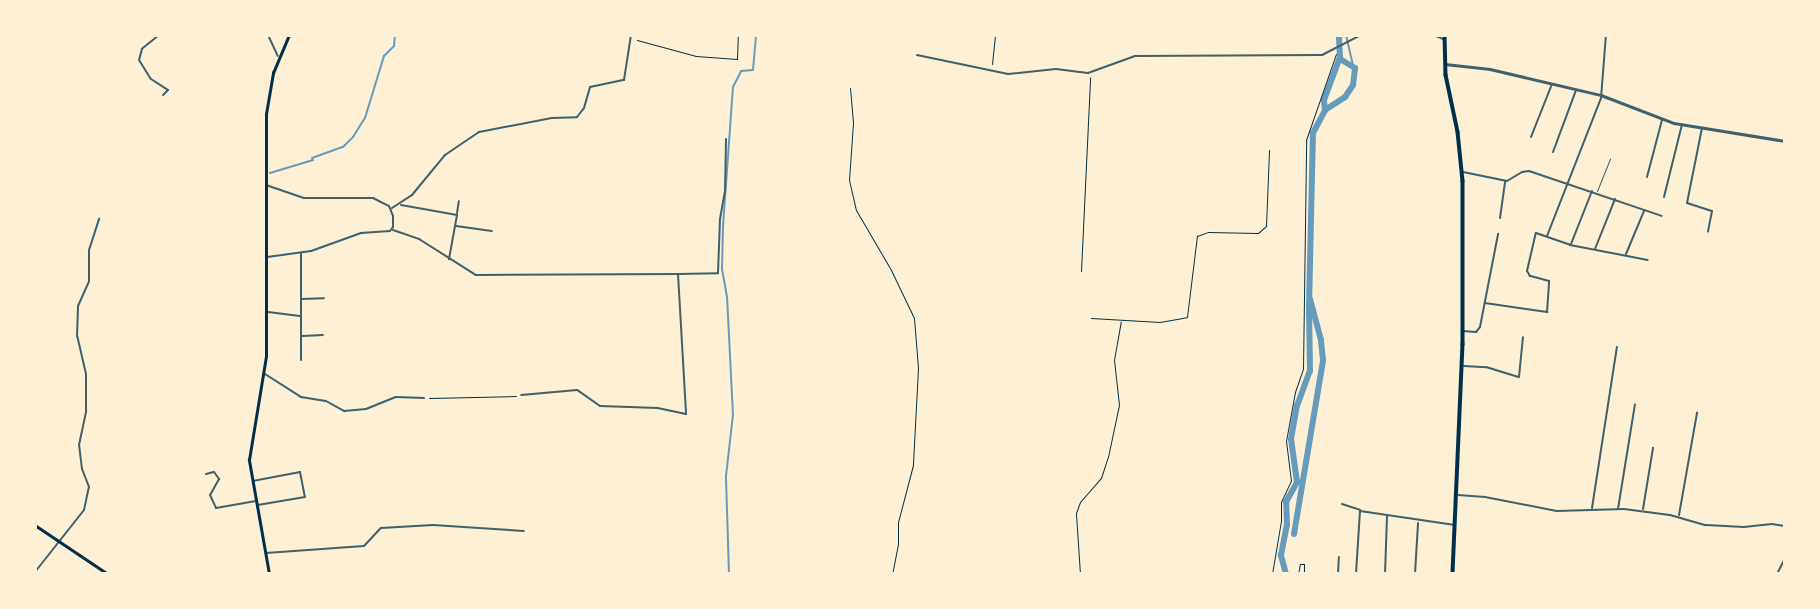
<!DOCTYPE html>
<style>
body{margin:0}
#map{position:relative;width:1820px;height:609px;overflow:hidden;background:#fdf0d5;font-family:"Asap Condensed",sans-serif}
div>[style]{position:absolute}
.stream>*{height:2px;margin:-1px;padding:0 1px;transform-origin:1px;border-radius:1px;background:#669bbc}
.river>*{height:6px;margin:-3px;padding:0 3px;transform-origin:3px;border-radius:3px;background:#669bbc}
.path>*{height:1px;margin:-0.5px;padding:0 0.5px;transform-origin:0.5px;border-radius:0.5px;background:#003049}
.service>*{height:1px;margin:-0.5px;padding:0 0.5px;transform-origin:0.5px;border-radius:0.5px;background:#3f606c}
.minor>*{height:2px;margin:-1px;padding:0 1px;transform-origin:1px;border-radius:1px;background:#3f606c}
.tertiary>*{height:2.5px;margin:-1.25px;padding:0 1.25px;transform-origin:1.25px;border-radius:1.25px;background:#3f606c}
.secondary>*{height:2.5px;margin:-1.25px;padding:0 1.25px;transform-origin:1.25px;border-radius:1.25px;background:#003049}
.primary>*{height:3.5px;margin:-1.75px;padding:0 1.75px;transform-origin:1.75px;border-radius:1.75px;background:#003049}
span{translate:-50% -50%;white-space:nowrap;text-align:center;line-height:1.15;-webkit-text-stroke:7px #fdf0d5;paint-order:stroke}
.frame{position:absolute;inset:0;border:37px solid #fdf0d5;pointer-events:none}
</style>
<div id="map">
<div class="stream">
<div style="left:1346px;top:35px;width:31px;rotate:77deg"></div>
<div style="left:312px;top:158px;width:33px;rotate:-20deg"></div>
<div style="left:343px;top:147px;width:14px;rotate:-45deg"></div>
<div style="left:353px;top:137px;width:22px;rotate:-58deg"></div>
<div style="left:365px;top:118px;width:65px;rotate:-73deg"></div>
<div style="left:384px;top:56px;width:14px;rotate:-45deg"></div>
<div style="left:394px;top:46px;width:11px;rotate:-85deg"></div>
<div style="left:270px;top:173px;width:45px;rotate:-16.8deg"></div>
<div style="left:729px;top:574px;width:98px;rotate:-91.8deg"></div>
<div style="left:726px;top:476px;width:61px;rotate:-83.5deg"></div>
<div style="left:733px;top:415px;width:118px;rotate:-92.9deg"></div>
<div style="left:727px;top:297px;width:27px;rotate:-100deg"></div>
<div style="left:722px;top:270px;width:44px;rotate:-88.7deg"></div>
<div style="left:723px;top:226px;width:139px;rotate:-85.9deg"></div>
<div style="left:733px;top:87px;width:18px;rotate:-63deg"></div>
<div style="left:741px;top:71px;width:12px;rotate:-5deg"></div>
<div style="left:753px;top:70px;width:35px;rotate:-85deg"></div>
</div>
<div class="river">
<div style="left:1325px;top:110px;width:24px;rotate:-33deg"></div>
<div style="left:1345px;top:97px;width:14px;rotate:-56deg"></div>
<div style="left:1353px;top:85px;width:17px;rotate:-83deg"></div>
<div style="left:1355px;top:68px;width:17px;rotate:-149deg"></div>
<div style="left:1294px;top:534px;width:176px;rotate:-80.5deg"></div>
<div style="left:1323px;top:360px;width:20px;rotate:-96deg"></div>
<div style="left:1321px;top:340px;width:42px;rotate:-105deg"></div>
<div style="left:1286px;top:574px;width:20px;rotate:-105deg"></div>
<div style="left:1281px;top:555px;width:31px;rotate:-79deg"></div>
<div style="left:1287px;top:525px;width:23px;rotate:-92deg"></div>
<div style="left:1286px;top:502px;width:23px;rotate:-61deg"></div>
<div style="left:1297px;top:482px;width:43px;rotate:-97.9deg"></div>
<div style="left:1291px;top:439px;width:34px;rotate:-80deg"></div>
<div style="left:1297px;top:406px;width:37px;rotate:-70deg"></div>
<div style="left:1310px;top:371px;width:64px;rotate:-90.9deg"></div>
<div style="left:1309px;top:307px;width:174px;rotate:-88.7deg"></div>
<div style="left:1313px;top:133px;width:26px;rotate:-62deg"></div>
<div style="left:1325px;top:110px;width:10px;rotate:-96deg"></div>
<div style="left:1324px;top:100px;width:46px;rotate:-69.6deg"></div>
<div style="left:1340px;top:57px;width:22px;rotate:-93deg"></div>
</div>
<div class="path">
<div style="left:637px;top:40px;width:61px;rotate:15.2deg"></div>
<div style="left:696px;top:56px;width:41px;rotate:4.2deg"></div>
<div style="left:737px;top:59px;width:24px;rotate:-88deg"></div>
<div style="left:992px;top:64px;width:29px;rotate:-84deg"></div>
<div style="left:850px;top:88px;width:35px;rotate:85deg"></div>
<div style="left:853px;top:123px;width:57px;rotate:94deg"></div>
<div style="left:849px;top:180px;width:31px;rotate:77deg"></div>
<div style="left:856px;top:210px;width:69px;rotate:59.7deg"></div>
<div style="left:891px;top:270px;width:53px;rotate:64.4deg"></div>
<div style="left:914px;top:318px;width:50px;rotate:85.4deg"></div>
<div style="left:918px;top:368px;width:97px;rotate:93deg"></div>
<div style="left:913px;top:465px;width:59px;rotate:104.7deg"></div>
<div style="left:898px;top:522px;width:22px;rotate:90deg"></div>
<div style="left:898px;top:544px;width:31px;rotate:101deg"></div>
<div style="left:1081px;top:271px;width:194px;rotate:-87.3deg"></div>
<div style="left:1091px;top:318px;width:69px;rotate:3.3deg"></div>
<div style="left:1160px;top:322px;width:27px;rotate:-10deg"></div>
<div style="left:1187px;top:317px;width:82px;rotate:-83deg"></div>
<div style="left:1197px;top:236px;width:12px;rotate:-20deg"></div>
<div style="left:1208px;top:232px;width:50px;rotate:1.1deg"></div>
<div style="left:1258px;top:233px;width:11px;rotate:-41deg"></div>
<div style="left:1266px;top:226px;width:76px;rotate:-87.7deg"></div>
<div style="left:429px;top:398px;width:87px;rotate:-1.3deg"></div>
<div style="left:1080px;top:574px;width:61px;rotate:-93.8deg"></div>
<div style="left:1076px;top:513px;width:12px;rotate:-70deg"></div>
<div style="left:1080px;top:502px;width:32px;rotate:-49deg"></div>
<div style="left:1101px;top:478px;width:22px;rotate:-72deg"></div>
<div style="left:1108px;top:457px;width:53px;rotate:-78.1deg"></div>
<div style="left:1119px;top:405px;width:45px;rotate:-96.3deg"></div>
<div style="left:1114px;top:360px;width:39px;rotate:-80deg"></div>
<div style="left:1272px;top:574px;width:54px;rotate:-80.4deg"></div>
<div style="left:1281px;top:521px;width:19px;rotate:-90deg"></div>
<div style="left:1281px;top:502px;width:23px;rotate:-65deg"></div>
<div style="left:1291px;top:481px;width:40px;rotate:-97.1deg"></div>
<div style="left:1286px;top:441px;width:50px;rotate:-79.6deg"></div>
<div style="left:1295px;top:392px;width:24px;rotate:-71deg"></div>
<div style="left:1303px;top:369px;width:229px;rotate:-89.2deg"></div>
<div style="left:1306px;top:140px;width:91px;rotate:-70.8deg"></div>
<div style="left:1298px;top:574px;width:10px;rotate:-79deg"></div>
<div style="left:1300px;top:564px;width:4px"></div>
<div style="left:1304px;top:564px;width:10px;rotate:90deg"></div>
</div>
<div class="service">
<div style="left:1597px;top:191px;width:35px;rotate:-68deg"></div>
</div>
<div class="minor">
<div style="left:159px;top:35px;width:22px;rotate:141deg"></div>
<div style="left:142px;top:49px;width:11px;rotate:105deg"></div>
<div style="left:139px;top:60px;width:22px;rotate:58deg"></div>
<div style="left:151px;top:79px;width:20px;rotate:33deg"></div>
<div style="left:168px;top:90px;width:7px;rotate:135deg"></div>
<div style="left:268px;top:35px;width:23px;rotate:65deg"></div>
<div style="left:1434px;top:35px;width:10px;rotate:24deg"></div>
<div style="left:917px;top:55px;width:93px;rotate:11.8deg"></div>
<div style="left:1008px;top:74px;width:48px;rotate:-5.9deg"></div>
<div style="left:1056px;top:69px;width:32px;rotate:7deg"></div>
<div style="left:1088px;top:73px;width:50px;rotate:-19.9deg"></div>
<div style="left:1135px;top:56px;width:187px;rotate:-0.3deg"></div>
<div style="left:1322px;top:55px;width:44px;rotate:-27.1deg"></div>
<div style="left:1702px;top:128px;width:76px;rotate:101.3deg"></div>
<div style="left:1687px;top:203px;width:26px;rotate:18deg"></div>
<div style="left:1712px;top:211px;width:21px;rotate:101deg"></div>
<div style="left:1531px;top:137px;width:57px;rotate:-68.4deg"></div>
<div style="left:1553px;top:152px;width:66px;rotate:-69.6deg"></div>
<div style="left:1463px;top:172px;width:45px;rotate:11.6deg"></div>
<div style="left:1507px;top:181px;width:17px;rotate:-31deg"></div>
<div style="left:1522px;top:172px;width:7px;rotate:-8deg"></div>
<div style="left:1529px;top:171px;width:140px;rotate:18.7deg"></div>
<div style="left:1647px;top:177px;width:59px;rotate:-75.3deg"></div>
<div style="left:266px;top:185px;width:40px;rotate:18.9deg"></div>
<div style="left:304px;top:198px;width:69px"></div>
<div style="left:373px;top:198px;width:18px;rotate:27deg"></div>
<div style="left:389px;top:206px;width:11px;rotate:68deg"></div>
<div style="left:393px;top:216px;width:11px;rotate:90deg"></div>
<div style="left:393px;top:227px;width:5px;rotate:127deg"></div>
<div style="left:390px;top:231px;width:29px;rotate:176deg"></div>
<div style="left:361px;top:233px;width:53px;rotate:160.2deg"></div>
<div style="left:311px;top:251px;width:44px;rotate:172.2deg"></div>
<div style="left:1664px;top:197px;width:75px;rotate:-76.1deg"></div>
<div style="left:401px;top:205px;width:57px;rotate:10.1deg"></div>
<div style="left:457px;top:215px;width:45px;rotate:100.3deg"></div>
<div style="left:392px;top:208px;width:24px;rotate:-33deg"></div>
<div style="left:412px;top:195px;width:52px;rotate:-50.5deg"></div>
<div style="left:445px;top:155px;width:41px;rotate:-34.1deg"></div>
<div style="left:479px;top:132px;width:74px;rotate:-10.9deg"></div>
<div style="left:552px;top:118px;width:25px;rotate:-2deg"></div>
<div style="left:577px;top:117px;width:11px;rotate:-52deg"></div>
<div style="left:584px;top:108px;width:22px;rotate:-74deg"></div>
<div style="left:590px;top:87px;width:35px;rotate:-12deg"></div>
<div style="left:624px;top:80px;width:46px;rotate:-81.2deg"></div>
<div style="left:457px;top:213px;width:12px;rotate:-81deg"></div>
<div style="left:1500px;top:218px;width:37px;rotate:-82deg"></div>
<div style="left:456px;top:226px;width:36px;rotate:8deg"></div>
<div style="left:393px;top:230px;width:28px;rotate:19deg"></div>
<div style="left:419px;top:239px;width:67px;rotate:32.3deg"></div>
<div style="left:476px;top:275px;width:202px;rotate:-0.3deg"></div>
<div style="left:678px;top:274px;width:140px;rotate:86.7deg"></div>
<div style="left:686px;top:414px;width:29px;rotate:-168deg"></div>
<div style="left:658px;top:408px;width:58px;rotate:-178deg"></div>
<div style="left:600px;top:406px;width:28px;rotate:-145deg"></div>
<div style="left:577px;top:390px;width:56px;rotate:174.9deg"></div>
<div style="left:1547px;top:236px;width:148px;rotate:-68.6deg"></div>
<div style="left:1601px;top:98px;width:63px;rotate:-85.5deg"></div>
<div style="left:1571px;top:244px;width:57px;rotate:-68.4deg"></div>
<div style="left:1595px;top:249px;width:54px;rotate:-68.2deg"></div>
<div style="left:1626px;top:254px;width:47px;rotate:-67.3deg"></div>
<div style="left:679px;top:274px;width:39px;rotate:-1deg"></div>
<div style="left:718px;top:273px;width:54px;rotate:-87.9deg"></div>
<div style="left:720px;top:219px;width:27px;rotate:-80deg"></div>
<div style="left:725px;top:192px;width:53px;rotate:-88.9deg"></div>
<div style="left:301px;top:299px;width:23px;rotate:-2deg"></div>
<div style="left:1485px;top:303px;width:63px;rotate:8.3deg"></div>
<div style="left:1547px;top:312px;width:31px;rotate:-86deg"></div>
<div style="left:1549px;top:281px;width:20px;rotate:-165deg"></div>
<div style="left:1530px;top:276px;width:6px;rotate:-121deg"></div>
<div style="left:1527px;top:271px;width:39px;rotate:-77deg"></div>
<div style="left:1536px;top:233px;width:36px;rotate:19deg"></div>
<div style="left:1570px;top:245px;width:79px;rotate:10.9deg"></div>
<div style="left:268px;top:312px;width:32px;rotate:7deg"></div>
<div style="left:1463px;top:331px;width:13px;rotate:4deg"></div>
<div style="left:1476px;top:332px;width:6px;rotate:-51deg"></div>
<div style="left:1480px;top:327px;width:95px;rotate:-79deg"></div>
<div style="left:302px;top:336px;width:21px;rotate:-3deg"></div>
<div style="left:301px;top:360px;width:107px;rotate:-90deg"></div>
<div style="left:1464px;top:366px;width:22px;rotate:3deg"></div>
<div style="left:1486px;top:367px;width:34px;rotate:17deg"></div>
<div style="left:1519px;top:377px;width:40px;rotate:-84.3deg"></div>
<div style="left:265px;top:374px;width:43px;rotate:32.6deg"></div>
<div style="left:301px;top:397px;width:25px;rotate:9deg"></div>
<div style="left:326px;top:401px;width:21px;rotate:29deg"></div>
<div style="left:344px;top:411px;width:22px;rotate:-5deg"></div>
<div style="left:366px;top:409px;width:32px;rotate:-22deg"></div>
<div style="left:396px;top:397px;width:28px;rotate:2deg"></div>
<div style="left:206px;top:474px;width:8px;rotate:-14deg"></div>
<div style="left:214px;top:472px;width:9px;rotate:54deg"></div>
<div style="left:219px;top:479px;width:18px;rotate:119deg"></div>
<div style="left:210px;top:495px;width:14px;rotate:65deg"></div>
<div style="left:216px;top:508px;width:39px;rotate:-10deg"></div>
<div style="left:253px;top:481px;width:48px;rotate:-10.8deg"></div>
<div style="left:300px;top:472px;width:25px;rotate:79deg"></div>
<div style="left:305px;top:497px;width:48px;rotate:170.3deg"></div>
<div style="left:1458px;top:495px;width:27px;rotate:4deg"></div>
<div style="left:1485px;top:497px;width:73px;rotate:11deg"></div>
<div style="left:1557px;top:511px;width:67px;rotate:-1.7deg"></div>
<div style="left:1624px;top:509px;width:46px;rotate:7.4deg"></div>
<div style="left:1670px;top:515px;width:37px;rotate:16deg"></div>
<div style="left:1706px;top:525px;width:38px;rotate:3deg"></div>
<div style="left:1744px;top:527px;width:28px;rotate:-6deg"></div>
<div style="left:1772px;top:524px;width:13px;rotate:9deg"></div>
<div style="left:1342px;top:504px;width:19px;rotate:18deg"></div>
<div style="left:1592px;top:508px;width:163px;rotate:-81.2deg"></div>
<div style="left:1618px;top:509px;width:106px;rotate:-80.8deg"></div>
<div style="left:1643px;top:509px;width:62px;rotate:-80.7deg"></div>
<div style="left:1679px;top:515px;width:104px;rotate:-80deg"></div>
<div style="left:266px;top:553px;width:98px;rotate:-4.1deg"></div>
<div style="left:364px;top:546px;width:25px;rotate:-47deg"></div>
<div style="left:381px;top:528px;width:52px;rotate:-3.3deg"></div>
<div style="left:433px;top:525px;width:91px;rotate:3.8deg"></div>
<div style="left:35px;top:572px;width:79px;rotate:-51.7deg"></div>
<div style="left:84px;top:510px;width:24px;rotate:-78deg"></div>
<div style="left:89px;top:487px;width:19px;rotate:-111deg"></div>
<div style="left:82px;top:469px;width:24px;rotate:-97deg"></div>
<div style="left:79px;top:445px;width:35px;rotate:-78deg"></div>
<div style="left:86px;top:411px;width:37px;rotate:-90deg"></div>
<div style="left:86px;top:374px;width:39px;rotate:-103deg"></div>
<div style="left:77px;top:336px;width:30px;rotate:-88deg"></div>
<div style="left:78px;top:306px;width:27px;rotate:-66deg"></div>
<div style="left:89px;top:281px;width:31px;rotate:-90deg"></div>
<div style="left:89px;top:250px;width:33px;rotate:-72deg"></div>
<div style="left:1338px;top:574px;width:17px;rotate:-87deg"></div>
<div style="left:1356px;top:574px;width:63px;rotate:-86.4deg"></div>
<div style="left:1360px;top:511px;width:96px;rotate:8.4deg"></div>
<div style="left:1385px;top:574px;width:58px;rotate:-88deg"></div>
<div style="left:1415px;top:574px;width:51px;rotate:-86.6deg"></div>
<div style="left:1777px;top:574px;width:18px;rotate:-63deg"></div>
</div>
<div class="tertiary">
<div style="left:1445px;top:64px;width:45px;rotate:6.3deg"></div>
<div style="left:1490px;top:69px;width:114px;rotate:13.2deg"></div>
<div style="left:1601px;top:95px;width:78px;rotate:21deg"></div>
<div style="left:1674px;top:123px;width:112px;rotate:9.2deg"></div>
</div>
<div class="secondary">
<div style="left:35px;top:525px;width:88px;rotate:33.9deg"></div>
<div style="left:269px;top:574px;width:116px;rotate:-100deg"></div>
<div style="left:249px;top:460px;width:105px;rotate:-80.7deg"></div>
<div style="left:266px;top:356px;width:242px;rotate:-90deg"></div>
<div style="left:266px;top:114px;width:42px;rotate:-80.3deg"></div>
<div style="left:273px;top:73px;width:41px;rotate:-67.2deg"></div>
</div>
<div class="primary">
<div style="left:1445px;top:35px;width:40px;rotate:88.6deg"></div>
<div style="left:1446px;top:75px;width:58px;rotate:78.1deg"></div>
<div style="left:1458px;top:132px;width:49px;rotate:84.2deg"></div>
<div style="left:1463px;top:181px;width:163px;rotate:90deg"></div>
<div style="left:1463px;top:344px;width:230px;rotate:92.5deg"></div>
</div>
<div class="frame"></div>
</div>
